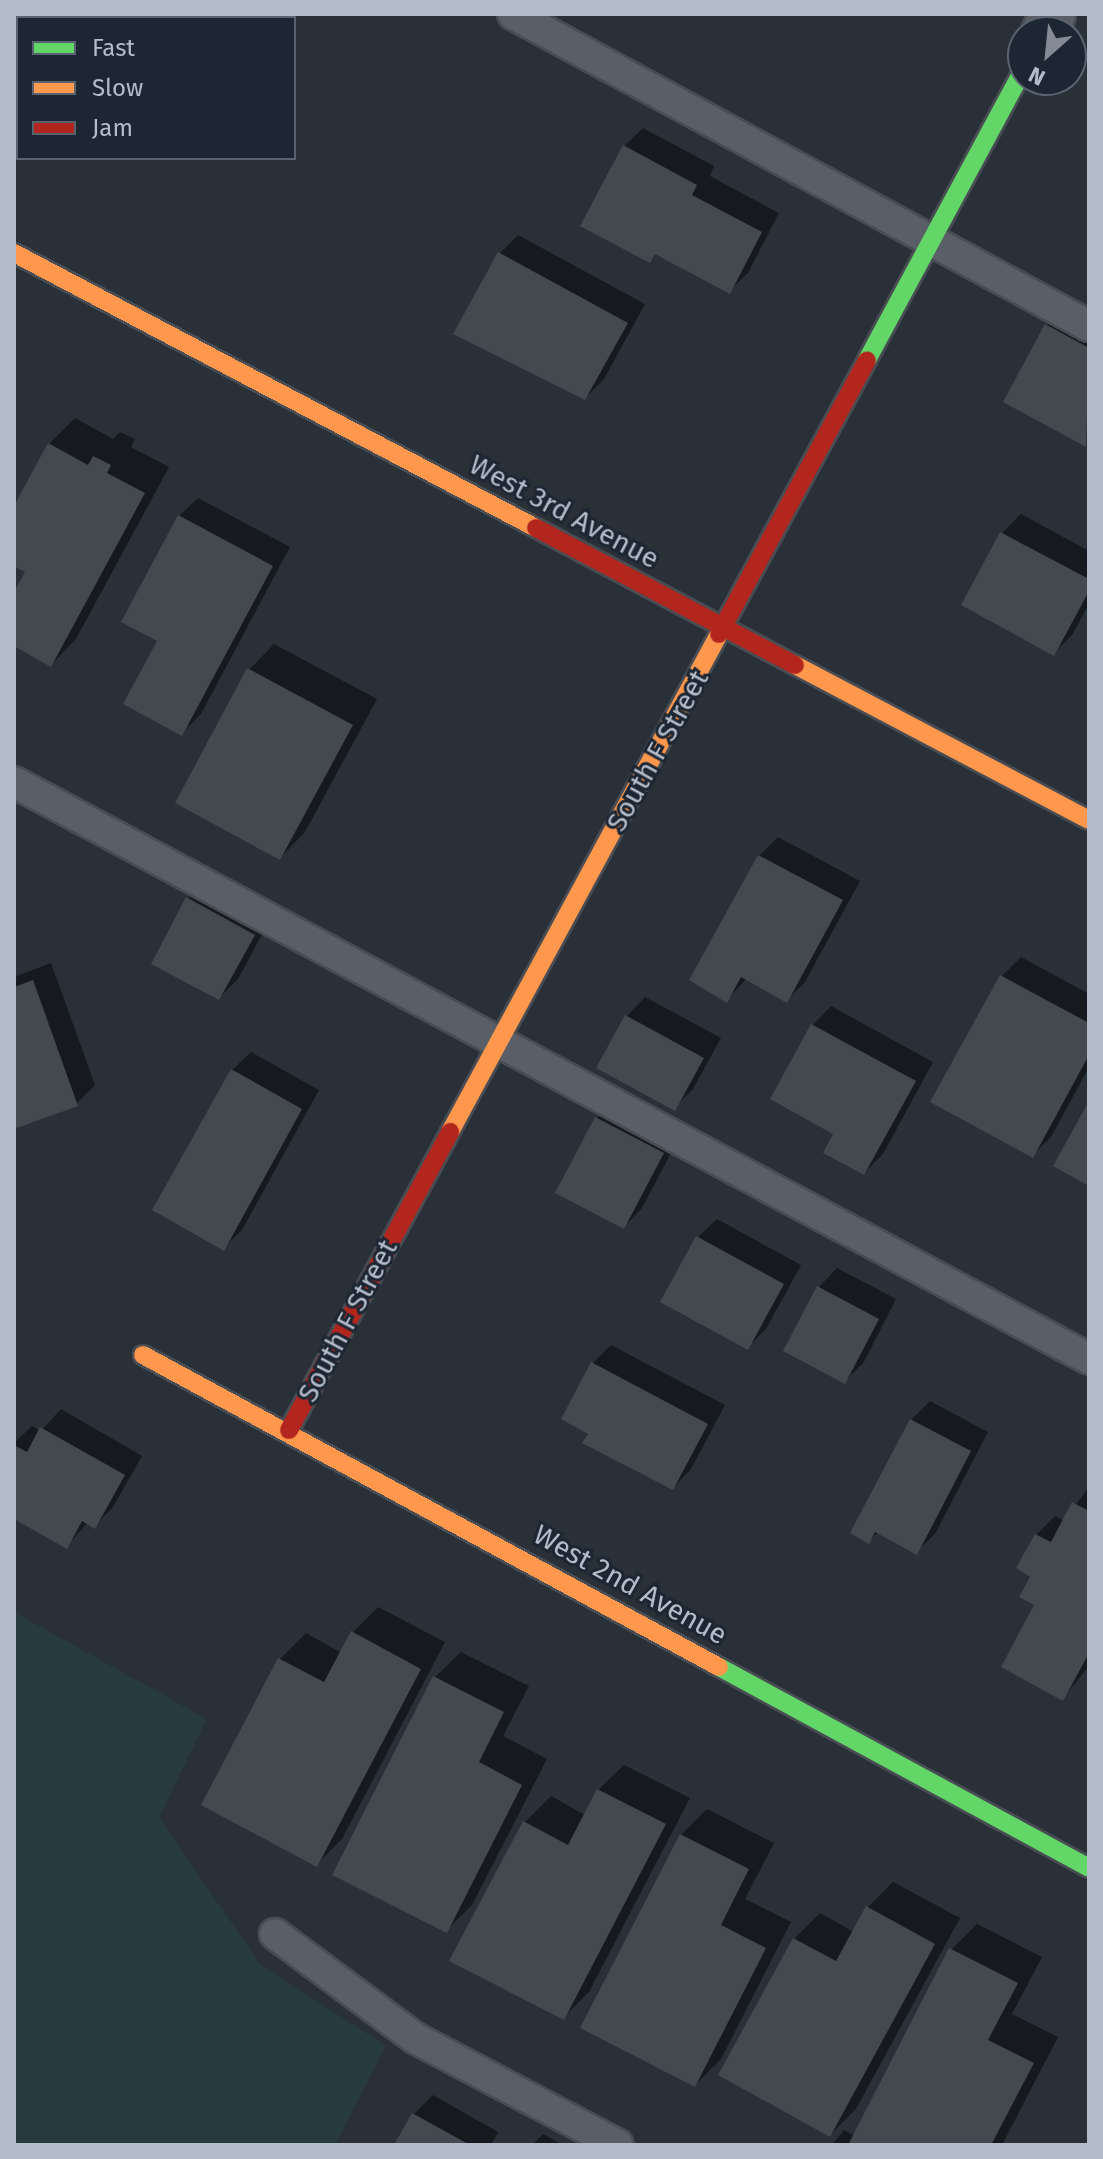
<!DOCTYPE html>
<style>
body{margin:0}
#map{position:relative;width:1103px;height:2159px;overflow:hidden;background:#2a3038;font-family:"Fira Sans",sans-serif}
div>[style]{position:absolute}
.green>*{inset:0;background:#273a3e}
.shadow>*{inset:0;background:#0007}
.building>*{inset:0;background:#444950}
.roads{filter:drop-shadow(2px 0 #484c53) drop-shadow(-2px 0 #484c53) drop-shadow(0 2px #484c53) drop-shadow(0 -2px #484c53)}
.lane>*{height:30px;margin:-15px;padding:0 15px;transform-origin:15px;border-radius:15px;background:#5a5e66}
.street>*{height:44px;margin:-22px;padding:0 22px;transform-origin:22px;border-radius:22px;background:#5a5e66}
.fast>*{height:18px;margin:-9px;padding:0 9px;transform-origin:9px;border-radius:9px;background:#63d668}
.slow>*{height:18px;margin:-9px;padding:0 9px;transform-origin:9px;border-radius:9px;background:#ff974d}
.jam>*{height:18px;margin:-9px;padding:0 9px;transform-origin:9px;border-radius:9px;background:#b3261e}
span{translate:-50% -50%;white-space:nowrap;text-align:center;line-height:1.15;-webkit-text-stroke:6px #1d2633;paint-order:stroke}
.street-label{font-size:28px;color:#b4bcc9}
.frame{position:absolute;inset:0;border:16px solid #b4bcc9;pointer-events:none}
.legend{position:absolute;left:16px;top:16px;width:280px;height:144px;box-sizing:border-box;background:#1d2633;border:2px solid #59626f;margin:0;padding:10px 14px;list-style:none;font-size:24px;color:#b4bcc9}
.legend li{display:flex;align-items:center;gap:16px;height:40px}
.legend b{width:40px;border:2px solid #59626f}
.north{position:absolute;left:1007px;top:16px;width:80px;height:80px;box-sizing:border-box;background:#1d2633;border:2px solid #59626f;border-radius:50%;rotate:207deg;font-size:22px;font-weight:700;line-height:32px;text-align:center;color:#b4bcc9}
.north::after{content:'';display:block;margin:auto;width:28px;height:36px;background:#848b96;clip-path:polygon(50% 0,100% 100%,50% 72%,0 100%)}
</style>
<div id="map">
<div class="green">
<div style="clip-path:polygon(14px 1612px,207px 1719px,159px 1817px,259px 1963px,386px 2046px,335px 2145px,14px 2145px)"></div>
</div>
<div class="shadow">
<div style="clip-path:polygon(110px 14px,189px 14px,196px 18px,108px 18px)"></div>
<div style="clip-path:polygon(643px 128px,714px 166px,710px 176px,779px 213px,748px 273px,729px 291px,657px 252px,649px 260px,624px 146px)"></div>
<div style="clip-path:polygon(518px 235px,645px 304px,604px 379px,585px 398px,456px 333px,500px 253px)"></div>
<div style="clip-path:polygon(1065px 307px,1089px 320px,1086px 444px,1046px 326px)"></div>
<div style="clip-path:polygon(75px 418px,113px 439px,120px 432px,135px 439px,131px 447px,169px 467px,76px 639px,51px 665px,14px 644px,14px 596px,27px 571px,14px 564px,14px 511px,49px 444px)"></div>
<div style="clip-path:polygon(198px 498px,290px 547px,201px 714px,182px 733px,160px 641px,179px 516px)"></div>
<div style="clip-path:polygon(1021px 514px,1089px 551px,1089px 604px,1072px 635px,1054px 653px,1002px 533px)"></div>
<div style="clip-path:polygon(274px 644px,377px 699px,305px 832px,280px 858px,249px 670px)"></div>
<div style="clip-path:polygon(778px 837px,860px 881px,805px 982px,786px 1001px,747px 978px,727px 1000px,759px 856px)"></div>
<div style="clip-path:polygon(206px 880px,272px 916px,238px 979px,219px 998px,188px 899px)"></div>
<div style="clip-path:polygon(1021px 957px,1089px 994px,1089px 1067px,1051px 1137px,1032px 1156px,933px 1102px,1002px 976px)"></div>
<div style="clip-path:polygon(51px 963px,95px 1085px,76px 1104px,14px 1127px,14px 977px)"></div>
<div style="clip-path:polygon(645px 997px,721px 1038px,693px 1089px,674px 1108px,627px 1016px)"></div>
<div style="clip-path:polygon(831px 1006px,933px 1062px,883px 1154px,864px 1173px,836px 1133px,773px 1099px,813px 1025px)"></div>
<div style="clip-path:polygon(251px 1052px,319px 1090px,242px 1230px,223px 1248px,232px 1070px)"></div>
<div style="clip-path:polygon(615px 1100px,681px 1134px,642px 1208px,624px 1227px,596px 1119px)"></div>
<div style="clip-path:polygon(717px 1219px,801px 1265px,766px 1329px,747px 1348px,698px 1237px)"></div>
<div style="clip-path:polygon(837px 1268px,896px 1299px,864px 1362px,845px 1381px,786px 1350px,819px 1287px)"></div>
<div style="clip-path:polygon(611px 1345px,725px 1405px,691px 1469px,673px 1488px,590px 1433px,592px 1364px)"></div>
<div style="clip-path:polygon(930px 1401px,988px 1432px,935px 1534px,916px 1552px,878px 1532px,869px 1541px,911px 1420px)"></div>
<div style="clip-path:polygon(61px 1409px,142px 1456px,113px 1507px,95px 1526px,88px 1522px,67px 1546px,14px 1517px,14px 1443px,32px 1426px,41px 1431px)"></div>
<div style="clip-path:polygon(1089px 1487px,1089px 1666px,1063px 1698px,1037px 1604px,1033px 1576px,1036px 1535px,1055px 1516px,1064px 1521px)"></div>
<div style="clip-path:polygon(378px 1607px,445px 1642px,342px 1839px,316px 1865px,203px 1805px,280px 1659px,306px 1633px,342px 1653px,352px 1633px)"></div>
<div style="clip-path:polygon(461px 1652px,529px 1686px,503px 1736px,547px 1759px,472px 1905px,446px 1931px,435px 1677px)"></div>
<div style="clip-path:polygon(624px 1765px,690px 1798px,589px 1992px,563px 2018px,452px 1960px,525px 1822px,551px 1796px,585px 1815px,598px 1790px)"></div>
<div style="clip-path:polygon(707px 1809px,774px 1843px,745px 1899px,791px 1922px,721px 2059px,695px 2085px,681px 1835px)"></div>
<div style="clip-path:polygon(893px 1882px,960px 1918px,856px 2109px,830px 2135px,794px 1939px,820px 1913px,854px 1932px,868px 1907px)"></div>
<div style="clip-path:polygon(977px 1924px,1042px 1957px,1012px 2014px,1058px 2037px,1002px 2145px,832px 2145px,844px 2130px,855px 2136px,951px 1950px)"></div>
<div style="clip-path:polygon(433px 2095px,498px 2132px,491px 2145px,396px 2145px,414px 2114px)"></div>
<div style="clip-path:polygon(543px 2134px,563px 2145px,532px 2145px)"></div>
</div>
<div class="building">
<div style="clip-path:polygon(623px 145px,697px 185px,692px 195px,762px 232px,730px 294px,655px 254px,650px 263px,580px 226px)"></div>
<div style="clip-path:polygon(498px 252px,628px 323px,585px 400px,453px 334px)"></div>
<div style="clip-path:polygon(1045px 324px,1089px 348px,1086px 447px,1003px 402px)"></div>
<div style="clip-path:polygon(48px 443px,88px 465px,93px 456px,111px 465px,107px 473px,145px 493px,51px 667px,14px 646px,14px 592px,25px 572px,14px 566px,14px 506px)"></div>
<div style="clip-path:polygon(178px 515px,273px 566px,182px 736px,123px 704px,157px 641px,121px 622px)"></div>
<div style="clip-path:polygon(1000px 532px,1089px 579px,1089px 591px,1054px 656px,961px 605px)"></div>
<div style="clip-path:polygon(247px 668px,353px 725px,280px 860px,175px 803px)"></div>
<div style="clip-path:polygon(758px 855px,843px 900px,787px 1003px,741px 977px,727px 1003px,689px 980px)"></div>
<div style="clip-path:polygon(186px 897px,255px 935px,219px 1000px,151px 964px)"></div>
<div style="clip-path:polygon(1000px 975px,1089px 1023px,1089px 1055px,1033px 1158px,930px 1102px)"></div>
<div style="clip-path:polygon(33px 980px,78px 1106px,14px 1129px,14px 987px)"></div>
<div style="clip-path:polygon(625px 1015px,704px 1058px,675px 1111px,596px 1068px)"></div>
<div style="clip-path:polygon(811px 1024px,916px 1081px,864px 1175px,823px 1153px,833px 1134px,770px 1099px)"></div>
<div style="clip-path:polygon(231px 1069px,302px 1109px,224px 1251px,152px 1210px)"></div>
<div style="clip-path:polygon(1089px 1101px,1089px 1186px,1053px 1166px)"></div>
<div style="clip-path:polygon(595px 1117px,664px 1153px,624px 1229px,555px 1193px)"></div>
<div style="clip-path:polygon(696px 1236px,784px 1284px,748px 1350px,660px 1302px)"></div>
<div style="clip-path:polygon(817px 1286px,879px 1319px,845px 1384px,783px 1351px)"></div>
<div style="clip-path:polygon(591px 1362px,708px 1424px,673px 1490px,582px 1443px,588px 1434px,561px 1419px)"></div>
<div style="clip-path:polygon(910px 1419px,971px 1451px,917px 1555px,875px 1532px,869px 1544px,850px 1533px)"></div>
<div style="clip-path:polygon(40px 1427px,125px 1475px,95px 1529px,82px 1521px,67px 1549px,14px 1519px,14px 1445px,27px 1452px)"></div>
<div style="clip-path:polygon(1072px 1502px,1089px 1511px,1089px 1653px,1063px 1701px,1001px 1667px,1034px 1605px,1019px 1597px,1030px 1577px,1016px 1568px,1035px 1534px,1051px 1542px)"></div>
<div style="clip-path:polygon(351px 1631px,421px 1669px,317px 1867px,201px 1805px,278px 1658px,324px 1682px)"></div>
<div style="clip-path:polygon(433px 1676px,504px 1712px,479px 1762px,522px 1785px,447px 1933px,332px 1875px)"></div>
<div style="clip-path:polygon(597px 1789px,666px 1824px,564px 2020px,449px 1961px,523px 1821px,568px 1845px)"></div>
<div style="clip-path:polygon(680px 1834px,749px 1869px,721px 1925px,766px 1948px,695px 2087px,580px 2028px)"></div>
<div style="clip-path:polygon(866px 1906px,935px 1944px,830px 2137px,718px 2075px,793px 1938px,836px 1961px)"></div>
<div style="clip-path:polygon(949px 1948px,1018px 1983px,988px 2040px,1034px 2063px,991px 2145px,848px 2145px)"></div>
<div style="clip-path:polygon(412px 2113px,470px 2145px,394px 2145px)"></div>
</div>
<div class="roads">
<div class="lane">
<div style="left:513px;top:14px;width:655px;rotate:28.44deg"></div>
<div style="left:14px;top:782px;width:1220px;rotate:28.22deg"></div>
<div style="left:275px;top:1934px;width:174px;rotate:36.6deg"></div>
<div style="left:415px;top:2038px;width:229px;rotate:27.8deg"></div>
</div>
<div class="street">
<div style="left:1044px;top:32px;width:20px;rotate:-63deg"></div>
</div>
<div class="fast">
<div style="left:867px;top:360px;width:329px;rotate:-61.7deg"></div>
<div style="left:719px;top:1667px;width:421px;rotate:28.5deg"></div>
</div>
<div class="slow">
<div style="left:14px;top:253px;width:590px;rotate:27.78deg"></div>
<div style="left:795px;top:665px;width:332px;rotate:27.8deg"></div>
<div style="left:450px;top:1132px;width:566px;rotate:-61.62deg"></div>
<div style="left:143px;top:1355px;width:655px;rotate:28.44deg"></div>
</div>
<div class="jam">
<div style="left:536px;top:528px;width:293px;rotate:27.9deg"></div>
<div style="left:719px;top:634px;width:311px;rotate:-61.6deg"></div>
<div style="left:289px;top:1430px;width:339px;rotate:-61.6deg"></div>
</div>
</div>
<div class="street-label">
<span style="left:564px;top:512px;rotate:28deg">West 3rd Avenue</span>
<span style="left:658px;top:751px;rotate:-61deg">South F Street</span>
<span style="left:348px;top:1321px;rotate:-62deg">South F Street</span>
<span style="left:630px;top:1585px;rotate:29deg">West 2nd Avenue</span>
</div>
<div class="frame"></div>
<ul class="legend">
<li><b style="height:10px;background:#63d668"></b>Fast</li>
<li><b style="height:10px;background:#ff974d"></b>Slow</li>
<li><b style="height:10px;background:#b3261e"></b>Jam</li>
</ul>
<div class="north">N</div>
</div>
